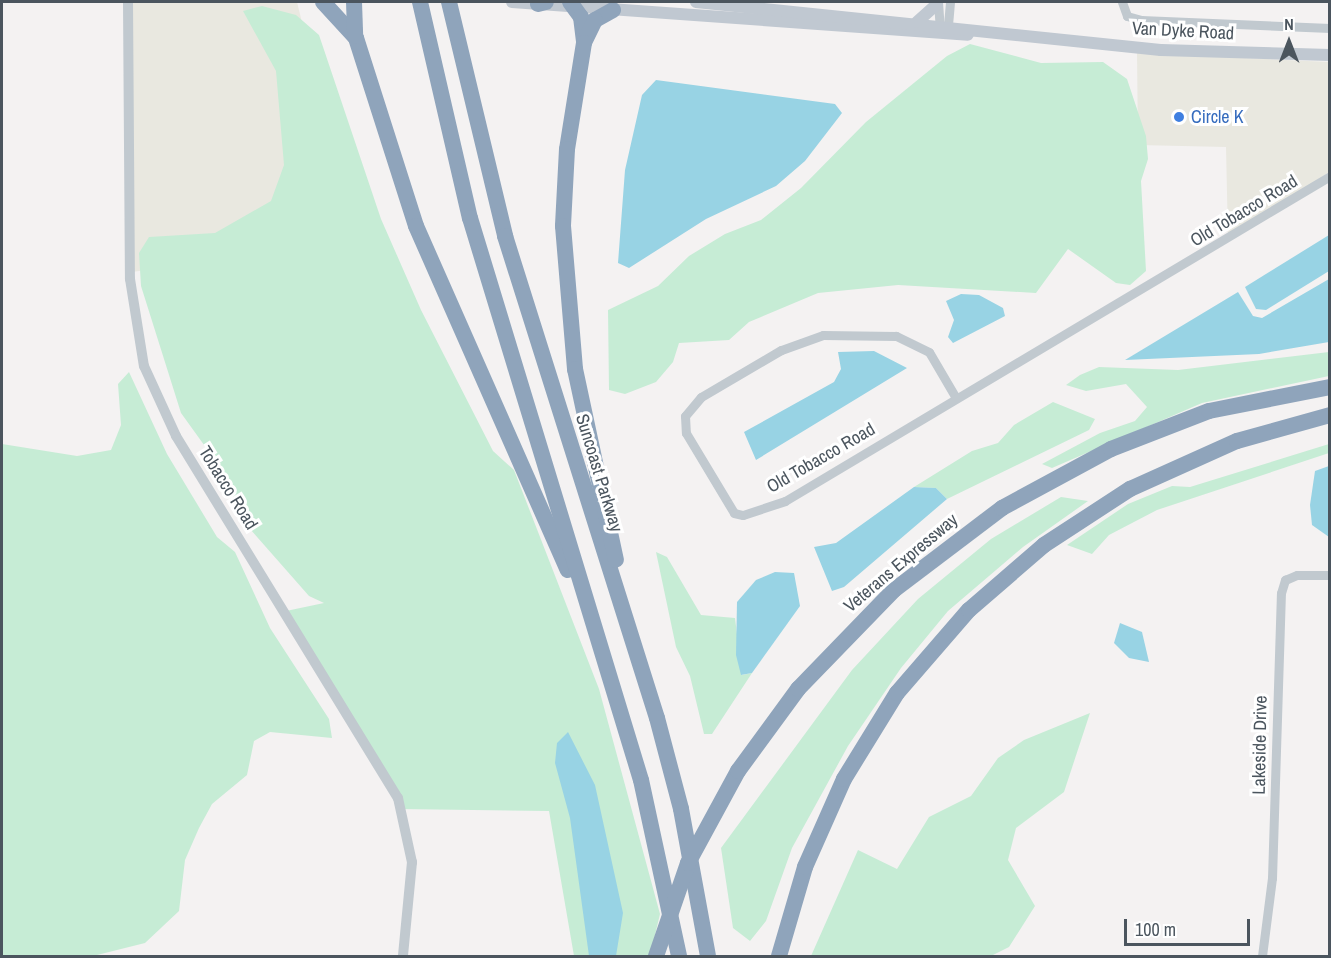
<!DOCTYPE html>
<style>
body{margin:0}
#map{position:relative;width:1331px;height:958px;overflow:hidden;background:#f4f2f2;font-family:"Archivo Narrow",sans-serif}
div>[style]{position:absolute}
.commercial>*{inset:0;background:#e9e8e0}
.green>*{inset:0;background:#c6ecd5}
.water>*{inset:0;background:#98d3e4}
.minor>*{height:9px;margin:-4.5px;padding:0 4.5px;transform-origin:4.5px;border-radius:4.5px;background:#c1c9cf}
.tertiary>*{height:10px;margin:-5px;padding:0 5px;transform-origin:5px;border-radius:5px;background:#c1c9cf}
.secondary>*{height:12px;margin:-6px;padding:0 6px;transform-origin:6px;border-radius:6px;background:#c0c8d1}
.motorway>*{height:16px;margin:-8px;padding:0 8px;transform-origin:8px;border-radius:8px;background:#8fa4bb}
.dots>*{width:16px;height:16px;translate:-50% -50%;box-sizing:border-box;border:3px solid #fff;border-radius:50%}
span{translate:-50% -50%;white-space:nowrap;text-align:center;line-height:1.15;-webkit-text-stroke:6px #fff;paint-order:stroke}
.street-label{font-size:18px;color:#4b555e}
.shop-label{font-size:18px;color:#366cbe}
.left{translate:0 -50%;text-align:left}
.frame{position:absolute;inset:0;border:3px solid #4b555e;pointer-events:none}
.north{position:absolute;left:1259px;top:12px;width:60px;height:60px;-webkit-text-stroke:4px #fff;paint-order:stroke;rotate:0deg;font-size:16px;font-weight:700;line-height:24px;text-align:center;color:#4b555e}
.north::after{content:'';display:block;margin:auto;width:21px;height:27px;background:#4b555e;clip-path:polygon(50% 0,100% 100%,50% 72%,0 100%)}
.scale{position:absolute;left:1124px;top:919px;width:126px;height:27px;box-sizing:border-box;border:3px solid #4b555e;border-top:0;padding-left:8px;font-size:18px;line-height:21px;white-space:nowrap;color:#4b555e;-webkit-text-stroke:4px #fff;paint-order:stroke}
</style>
<div id="map">
<div class="commercial">
<div style="clip-path:polygon(133px 2px,297px 2px,355px 240px,132px 272px)"></div>
<div style="clip-path:polygon(1137px 53px,1329px 62px,1329px 172px,1228px 239px,1226px 147px,1138px 145px)"></div>
</div>
<div class="green">
<div style="clip-path:polygon(262px 6px,296px 15px,319px 35px,381px 219px,421px 310px,493px 451px,514px 470px,599px 689px,660px 914px,650px 956px,574px 956px,549px 811px,398px 809px,386px 778px,286px 611px,324px 603px,309px 596px,236px 513px,230px 481px,181px 413px,141px 286px,139px 253px,149px 237px,215px 233px,271px 201px,284px 165px,276px 71px,243px 11px)"></div>
<div style="clip-path:polygon(970px 44px,1041px 63px,1103px 62px,1127px 79px,1146px 136px,1148px 159px,1141px 181px,1146px 271px,1130px 285px,1116px 283px,1068px 249px,1036px 293px,898px 285px,818px 293px,749px 322px,729px 340px,679px 343px,673px 362px,656px 382px,625px 394px,609px 390px,608px 310px,658px 286px,689px 256px,725px 234px,761px 220px,801px 188px,866px 122px,947px 56px)"></div>
<div style="clip-path:polygon(1329px 352px,1329px 376px,1202px 403px,1052px 468px,1042px 464px,1100px 433px,1135px 421px,1147px 407px,1126px 384px,1086px 391px,1066px 385px,1080px 375px,1099px 367px,1178px 370px)"></div>
<div style="clip-path:polygon(129px 372px,167px 454px,217px 537px,235px 552px,270px 628px,329px 719px,332px 738px,270px 732px,254px 741px,247px 775px,212px 804px,199px 828px,185px 860px,179px 911px,145px 943px,93px 956px,2px 956px,2px 444px,77px 456px,111px 450px,121px 425px,118px 384px)"></div>
<div style="clip-path:polygon(1053px 402px,1095px 419px,1089px 430px,947px 499px,936px 488px,914px 487px,972px 451px,998px 443px,1014px 425px)"></div>
<div style="clip-path:polygon(1329px 444px,1329px 453px,1157px 510px,1109px 535px,1092px 554px,1067px 545px,1128px 504px,1172px 486px,1190px 487px)"></div>
<div style="clip-path:polygon(1061px 497px,1088px 501px,1023px 547px,948px 611px,901px 668px,848px 746px,792px 848px,766px 921px,750px 941px,733px 928px,721px 848px,852px 670px,918px 599px,991px 539px)"></div>
<div style="clip-path:polygon(656px 552px,667px 557px,701px 615px,735px 618px,742px 675px,752px 673px,712px 734px,704px 734px,690px 676px,676px 647px)"></div>
<div style="clip-path:polygon(1090px 713px,1064px 792px,1016px 828px,1008px 860px,1035px 906px,1009px 947px,991px 956px,811px 956px,858px 850px,897px 869px,929px 817px,971px 796px,998px 758px,1024px 740px)"></div>
</div>
<div class="water">
<div style="clip-path:polygon(656px 80px,835px 104px,842px 113px,805px 161px,776px 186px,706px 219px,629px 268px,618px 263px,625px 170px,642px 95px)"></div>
<div style="clip-path:polygon(1329px 235px,1329px 271px,1266px 310px,1256px 309px,1245px 287px)"></div>
<div style="clip-path:polygon(1329px 279px,1329px 342px,1259px 354px,1125px 360px,1238px 292px,1253px 316px,1262px 318px)"></div>
<div style="clip-path:polygon(961px 294px,979px 295px,1003px 308px,1005px 316px,953px 343px,948px 337px,954px 320px,946px 301px)"></div>
<div style="clip-path:polygon(874px 351px,907px 368px,756px 460px,744px 432px,834px 382px,841px 369px,838px 352px)"></div>
<div style="clip-path:polygon(1329px 466px,1330px 466px,1329px 537px,1312px 525px,1310px 505px,1315px 471px)"></div>
<div style="clip-path:polygon(914px 487px,936px 488px,947px 499px,844px 587px,832px 591px,814px 547px,836px 543px)"></div>
<div style="clip-path:polygon(775px 572px,794px 573px,800px 606px,752px 673px,741px 675px,736px 655px,737px 602px,756px 580px)"></div>
<div style="clip-path:polygon(1120px 623px,1142px 632px,1149px 662px,1129px 658px,1114px 643px)"></div>
<div style="clip-path:polygon(568px 732px,595px 785px,623px 913px,616px 956px,589px 956px,570px 818px,555px 763px,557px 743px)"></div>
</div>
<div class="minor">
<div style="left:938px;top:2px;width:31px;rotate:86deg"></div>
<div style="left:940px;top:33px;width:11px;rotate:-45deg"></div>
<div style="left:948px;top:25px;width:23px;rotate:-85deg"></div>
<div style="left:1122px;top:2px;width:15px;rotate:70deg"></div>
<div style="left:1127px;top:16px;width:15px;rotate:16deg"></div>
<div style="left:1141px;top:20px;width:189px;rotate:2.4deg"></div>
<div style="left:956px;top:398px;width:53px;rotate:-120.4deg"></div>
<div style="left:929px;top:352px;width:37px;rotate:-154deg"></div>
<div style="left:896px;top:336px;width:73px;rotate:-179.2deg"></div>
<div style="left:823px;top:335px;width:45px;rotate:160.3deg"></div>
<div style="left:781px;top:350px;width:93px;rotate:149.6deg"></div>
<div style="left:701px;top:397px;width:25px;rotate:130deg"></div>
<div style="left:685px;top:416px;width:17px;rotate:87deg"></div>
<div style="left:686px;top:433px;width:93px;rotate:59deg"></div>
<div style="left:734px;top:513px;width:9px;rotate:13deg"></div>
<div style="left:743px;top:515px;width:44px;rotate:-18.4deg"></div>
<div style="left:785px;top:501px;width:635px;rotate:-30.81deg"></div>
<div style="left:1262px;top:956px;width:79px;rotate:-82.7deg"></div>
<div style="left:1272px;top:878px;width:285px;rotate:-88.2deg"></div>
<div style="left:1281px;top:593px;width:14px;rotate:-73deg"></div>
<div style="left:1285px;top:580px;width:13px;rotate:-23deg"></div>
<div style="left:1297px;top:575px;width:33px"></div>
</div>
<div class="tertiary">
<div style="left:128px;top:2px;width:277px;rotate:89.6deg"></div>
<div style="left:130px;top:279px;width:88px;rotate:80.9deg"></div>
<div style="left:144px;top:366px;width:77px;rotate:65.4deg"></div>
<div style="left:176px;top:436px;width:425px;rotate:58.5deg"></div>
<div style="left:398px;top:798px;width:66px;rotate:77.7deg"></div>
<div style="left:412px;top:862px;width:94px;rotate:95.5deg"></div>
</div>
<div class="secondary">
<div style="left:512px;top:2px;width:457px;rotate:4.1deg"></div>
<div style="left:696px;top:2px;width:467px;rotate:5.9deg"></div>
<div style="left:1161px;top:50px;width:169px;rotate:1.7deg"></div>
<div style="left:917px;top:22px;width:27px;rotate:-42deg"></div>
</div>
<div class="motorway">
<div style="left:323px;top:2px;width:49px;rotate:47.5deg"></div>
<div style="left:356px;top:38px;width:197px;rotate:72.3deg"></div>
<div style="left:416px;top:226px;width:376px;rotate:66.2deg"></div>
<div style="left:354px;top:2px;width:34px;rotate:88deg"></div>
<div style="left:420px;top:2px;width:222px;rotate:77deg"></div>
<div style="left:470px;top:218px;width:587px;rotate:73.08deg"></div>
<div style="left:641px;top:780px;width:180px;rotate:77.8deg"></div>
<div style="left:449px;top:2px;width:241px;rotate:76.5deg"></div>
<div style="left:505px;top:236px;width:505px;rotate:72.5deg"></div>
<div style="left:657px;top:718px;width:94px;rotate:75.2deg"></div>
<div style="left:681px;top:809px;width:149px;rotate:79.6deg"></div>
<div style="left:570px;top:2px;width:19px;rotate:54deg"></div>
<div style="left:581px;top:17px;width:25px;rotate:83deg"></div>
<div style="left:538px;top:4px;width:8px;rotate:-14deg"></div>
<div style="left:613px;top:10px;width:21px;rotate:151deg"></div>
<div style="left:595px;top:20px;width:25px;rotate:116deg"></div>
<div style="left:584px;top:43px;width:107px;rotate:99.1deg"></div>
<div style="left:567px;top:149px;width:77px;rotate:93deg"></div>
<div style="left:563px;top:226px;width:144px;rotate:85.2deg"></div>
<div style="left:575px;top:369px;width:195px;rotate:77.9deg"></div>
<div style="left:656px;top:956px;width:98px;rotate:-71deg"></div>
<div style="left:688px;top:863px;width:105px;rotate:-61.5deg"></div>
<div style="left:738px;top:771px;width:102px;rotate:-53.8deg"></div>
<div style="left:798px;top:689px;width:138px;rotate:-45.9deg"></div>
<div style="left:894px;top:590px;width:136px;rotate:-37.2deg"></div>
<div style="left:1002px;top:508px;width:124px;rotate:-28.4deg"></div>
<div style="left:1111px;top:449px;width:105px;rotate:-21.2deg"></div>
<div style="left:1209px;top:411px;width:123px;rotate:-11.2deg"></div>
<div style="left:779px;top:956px;width:93px;rotate:-73.7deg"></div>
<div style="left:805px;top:867px;width:96px;rotate:-66.1deg"></div>
<div style="left:844px;top:779px;width:101px;rotate:-58.4deg"></div>
<div style="left:897px;top:693px;width:110px;rotate:-49.1deg"></div>
<div style="left:969px;top:610px;width:99px;rotate:-40.9deg"></div>
<div style="left:1044px;top:545px;width:103px;rotate:-33.1deg"></div>
<div style="left:1130px;top:489px;width:117px;rotate:-24.2deg"></div>
<div style="left:1237px;top:441px;width:97px;rotate:-15.6deg"></div>
</div>
<div class="dots">
<div style="left:1179px;top:117px;background:#3f7fe0"></div>
</div>
<div class="street-label">
<span style="left:1183px;top:31px;rotate:3deg">Van Dyke Road</span>
<span style="left:1244px;top:211px;rotate:-31deg">Old Tobacco Road</span>
<span style="left:821px;top:458px;rotate:-30deg">Old Tobacco Road</span>
<span style="left:599px;top:473px;rotate:73deg">Suncoast Parkway</span>
<span style="left:228px;top:488px;rotate:58deg">Tobacco Road</span>
<span style="left:901px;top:563px;rotate:-40deg">Veterans Expressway</span>
<span style="left:1260px;top:745px;rotate:-89deg">Lakeside Drive</span>
</div>
<div class="shop-label">
<span class="left" style="left:1191px;top:117px">Circle K</span>
</div>
<div class="frame"></div>
<div class="north">N</div>
<div class="scale">100 m</div>
</div>
